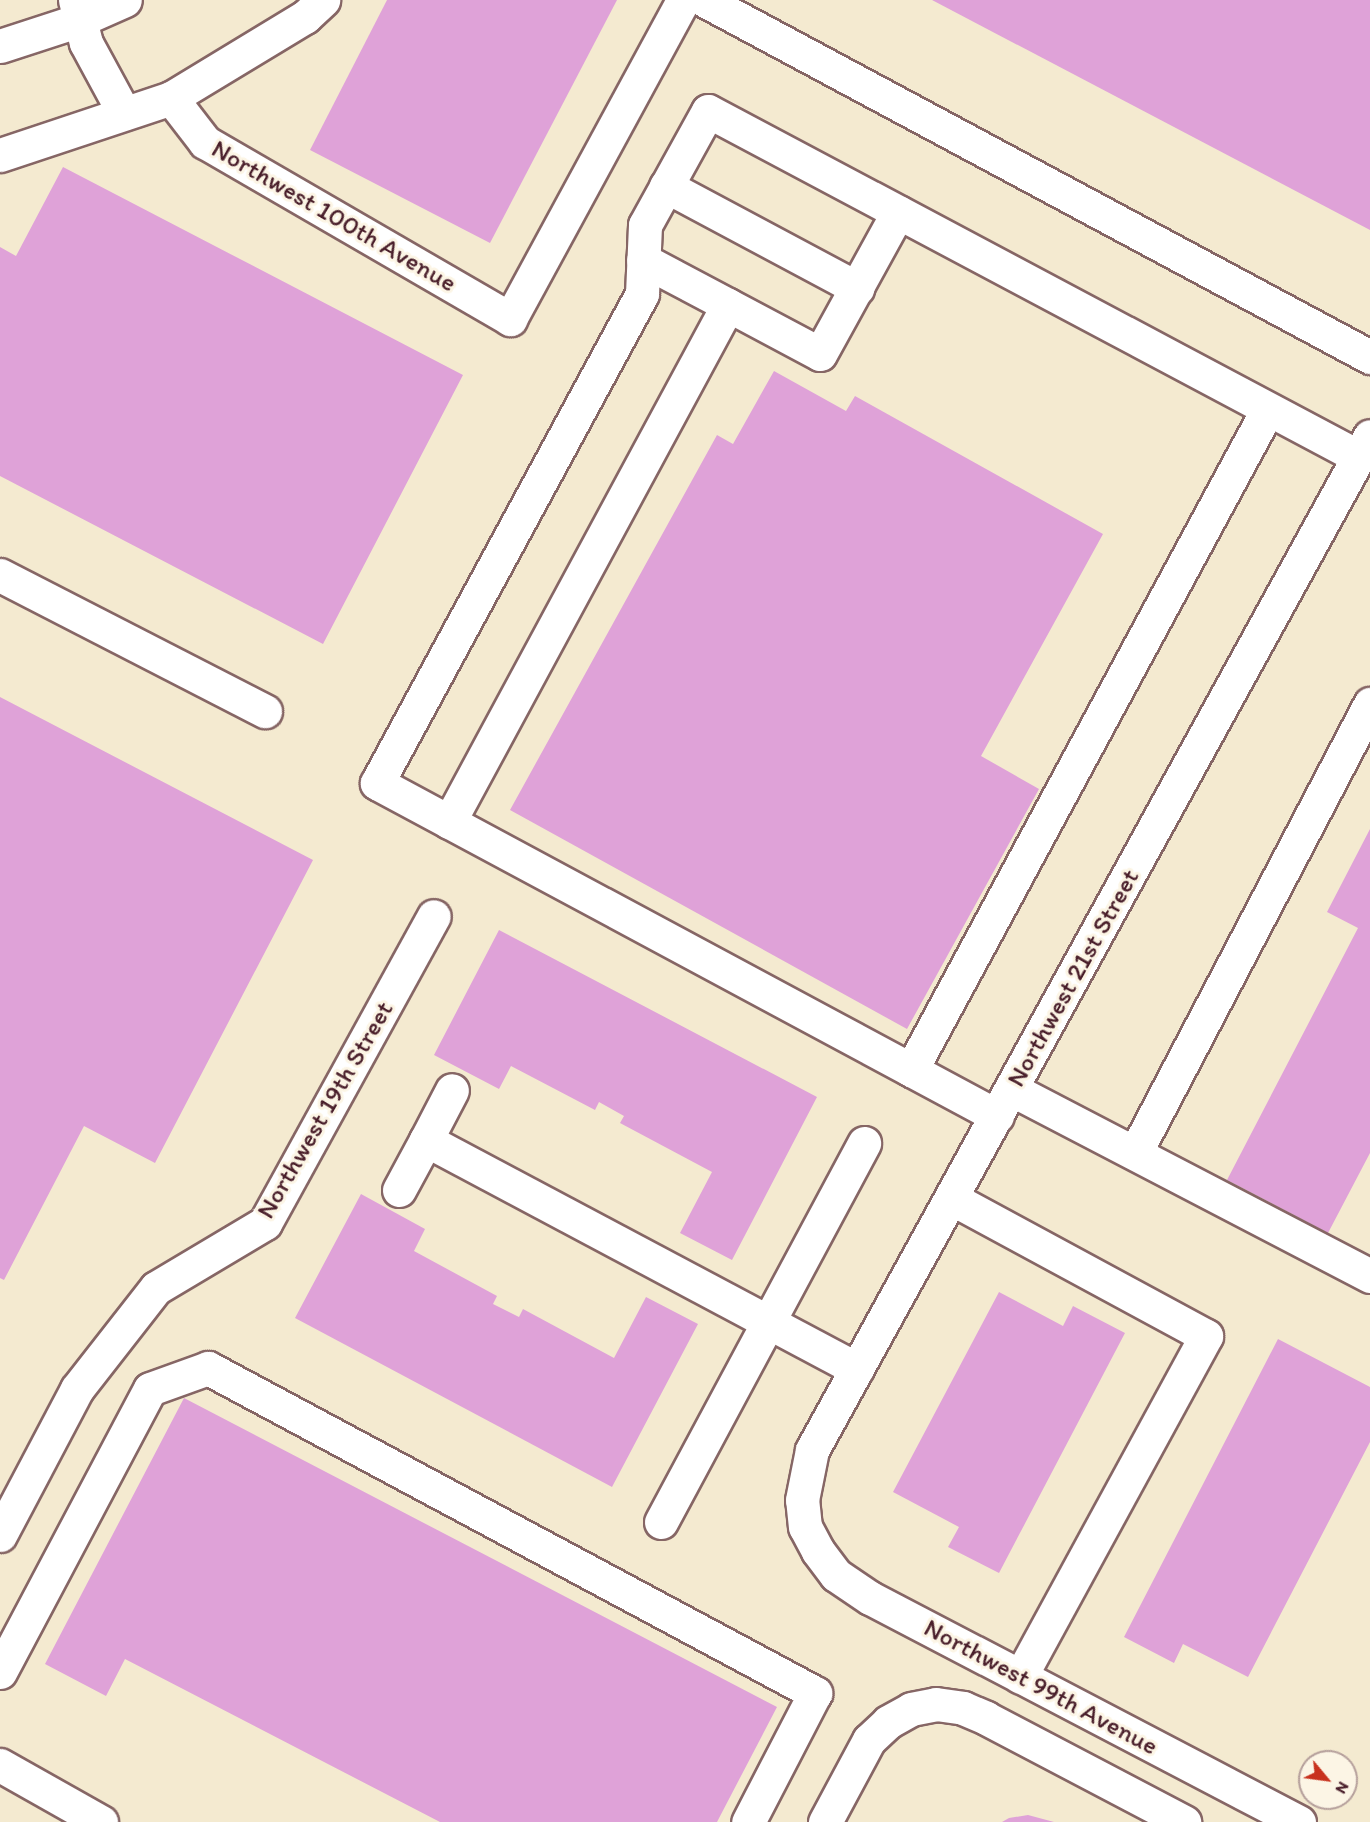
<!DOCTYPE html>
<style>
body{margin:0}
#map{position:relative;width:1370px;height:1822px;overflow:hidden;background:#f4ead0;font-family:Itim,sans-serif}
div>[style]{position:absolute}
.building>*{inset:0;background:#dfa2d8}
.roads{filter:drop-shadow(2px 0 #866665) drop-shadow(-2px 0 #866665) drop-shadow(0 2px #866665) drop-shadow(0 -2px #866665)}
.minor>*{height:33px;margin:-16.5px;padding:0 16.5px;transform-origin:16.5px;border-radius:16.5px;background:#fff}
span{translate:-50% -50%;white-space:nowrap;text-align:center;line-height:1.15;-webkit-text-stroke:6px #fcf5e5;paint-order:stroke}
.street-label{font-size:26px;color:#4a1f2b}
.north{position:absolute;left:1298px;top:1750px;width:60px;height:60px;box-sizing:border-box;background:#fcf5e5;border:2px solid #b59f9b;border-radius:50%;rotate:119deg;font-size:16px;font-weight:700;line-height:24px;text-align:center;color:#4a1f2b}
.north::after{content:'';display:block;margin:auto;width:21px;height:27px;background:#c8321e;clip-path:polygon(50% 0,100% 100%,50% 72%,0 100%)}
</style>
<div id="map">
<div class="building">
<div style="clip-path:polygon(387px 0,617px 0,490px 243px,310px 150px)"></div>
<div style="clip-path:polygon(932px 0,1370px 0,1370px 230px)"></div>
<div style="clip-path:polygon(63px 167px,463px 375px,323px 644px,0 476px,0 247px,16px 256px)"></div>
<div style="clip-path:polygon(774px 371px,846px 411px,855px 396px,1103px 534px,981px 756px,1039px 789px,907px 1029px,510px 810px,717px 435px,733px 444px)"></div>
<div style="clip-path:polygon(0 697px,313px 860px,155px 1163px,84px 1126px,4px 1280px,0 1278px)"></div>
<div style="clip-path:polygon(1370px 829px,1370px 1153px,1328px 1233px,1227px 1180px,1358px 928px,1327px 912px)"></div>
<div style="clip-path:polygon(499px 930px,817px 1097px,732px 1260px,680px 1233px,712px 1172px,620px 1123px,624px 1116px,599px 1102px,595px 1110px,511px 1066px,499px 1089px,434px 1055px)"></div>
<div style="clip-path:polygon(361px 1194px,425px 1229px,414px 1251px,497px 1296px,493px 1304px,519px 1317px,523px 1309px,614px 1358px,646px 1297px,698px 1324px,612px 1487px,295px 1318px)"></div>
<div style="clip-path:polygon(999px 1292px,1063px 1326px,1073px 1306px,1125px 1333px,999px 1573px,948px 1547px,959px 1527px,893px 1492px)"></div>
<div style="clip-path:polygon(1278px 1339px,1370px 1387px,1370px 1442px,1248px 1677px,1183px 1644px,1174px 1663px,1124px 1637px)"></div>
<div style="clip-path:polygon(184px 1398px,777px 1707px,717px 1822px,440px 1822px,125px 1659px,106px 1696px,45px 1664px)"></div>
<div style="clip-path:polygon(1028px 1815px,1054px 1822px,1002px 1822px,1009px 1818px)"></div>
</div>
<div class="roads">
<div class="minor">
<div style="left:75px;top:0;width:44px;rotate:75.7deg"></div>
<div style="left:86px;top:43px;width:80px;rotate:61.5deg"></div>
<div style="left:704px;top:0;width:756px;rotate:28.19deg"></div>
<div style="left:0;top:46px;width:84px;rotate:-18deg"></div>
<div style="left:80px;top:20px;width:49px;rotate:-24deg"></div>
<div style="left:171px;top:98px;width:56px;rotate:52.3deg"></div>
<div style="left:205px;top:142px;width:353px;rotate:30.1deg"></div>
<div style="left:510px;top:319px;width:363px;rotate:-61.5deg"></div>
<div style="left:0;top:155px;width:180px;rotate:-18.4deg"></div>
<div style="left:171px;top:98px;width:157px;rotate:-31.2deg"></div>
<div style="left:305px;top:17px;width:25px;rotate:-43deg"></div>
<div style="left:666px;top:186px;width:217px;rotate:28.1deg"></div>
<div style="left:728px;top:305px;width:104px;rotate:28deg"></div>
<div style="left:820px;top:354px;width:162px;rotate:-61.2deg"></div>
<div style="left:0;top:575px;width:298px;rotate:27.2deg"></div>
<div style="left:449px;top:822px;width:587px;rotate:-61.65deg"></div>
<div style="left:728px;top:305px;width:96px;rotate:-152.1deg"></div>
<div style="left:911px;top:1070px;width:751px;rotate:-61.63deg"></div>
<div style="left:1011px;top:1089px;width:405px;rotate:27.5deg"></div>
<div style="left:997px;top:1116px;width:704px;rotate:-151.76deg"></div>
<div style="left:377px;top:783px;width:556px;rotate:-61.55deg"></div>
<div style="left:642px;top:294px;width:69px;rotate:-87.5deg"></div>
<div style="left:645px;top:225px;width:130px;rotate:-61.1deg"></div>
<div style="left:708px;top:111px;width:737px;rotate:27.99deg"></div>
<div style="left:426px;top:1140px;width:56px;rotate:-62.5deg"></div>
<div style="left:1135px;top:1153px;width:507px;rotate:-62.37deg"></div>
<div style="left:399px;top:1190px;width:57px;rotate:-61.6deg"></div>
<div style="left:426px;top:1140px;width:488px;rotate:28deg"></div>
<div style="left:951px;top:1198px;width:290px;rotate:28.4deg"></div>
<div style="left:1206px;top:1336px;width:388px;rotate:118.6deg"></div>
<div style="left:661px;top:1522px;width:430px;rotate:-61.8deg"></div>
<div style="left:0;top:1535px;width:165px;rotate:-62.2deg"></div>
<div style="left:77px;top:1389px;width:128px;rotate:-52deg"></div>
<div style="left:156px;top:1288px;width:127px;rotate:-30.8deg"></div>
<div style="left:265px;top:1223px;width:350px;rotate:-61.2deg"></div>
<div style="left:0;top:1672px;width:320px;rotate:-62.1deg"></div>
<div style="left:150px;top:1389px;width:62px;rotate:-19.9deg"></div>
<div style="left:208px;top:1368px;width:689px;rotate:28.17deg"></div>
<div style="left:815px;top:1693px;width:145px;rotate:117.4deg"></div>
<div style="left:0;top:1765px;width:116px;rotate:29.4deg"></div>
<div style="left:825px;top:1822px;width:93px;rotate:-61.8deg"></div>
<div style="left:869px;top:1740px;width:26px;rotate:-43deg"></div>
<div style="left:888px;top:1722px;width:26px;rotate:-29deg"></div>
<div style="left:911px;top:1709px;width:25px;rotate:-11deg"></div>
<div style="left:936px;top:1704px;width:27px;rotate:8deg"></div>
<div style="left:963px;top:1708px;width:25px;rotate:23deg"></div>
<div style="left:986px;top:1718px;width:224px;rotate:27.7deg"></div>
<div style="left:1299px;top:1822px;width:484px;rotate:-152.4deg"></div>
<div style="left:870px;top:1598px;width:41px;rotate:-145.9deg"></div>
<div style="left:836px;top:1575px;width:30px;rotate:-127deg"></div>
<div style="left:818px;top:1551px;width:27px;rotate:-118deg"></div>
<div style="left:805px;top:1527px;width:27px;rotate:-96deg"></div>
<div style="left:802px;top:1500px;width:51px;rotate:-78.7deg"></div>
<div style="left:812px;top:1450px;width:1157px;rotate:-61.18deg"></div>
</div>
</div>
<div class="street-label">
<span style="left:334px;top:216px;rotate:30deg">Northwest 100th Avenue</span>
<span style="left:1073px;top:978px;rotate:-61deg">Northwest 21st Street</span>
<span style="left:325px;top:1110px;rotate:-60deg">Northwest 19th Street</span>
<span style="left:1041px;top:1687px;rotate:28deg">Northwest 99th Avenue</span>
</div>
<div class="north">N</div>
</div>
